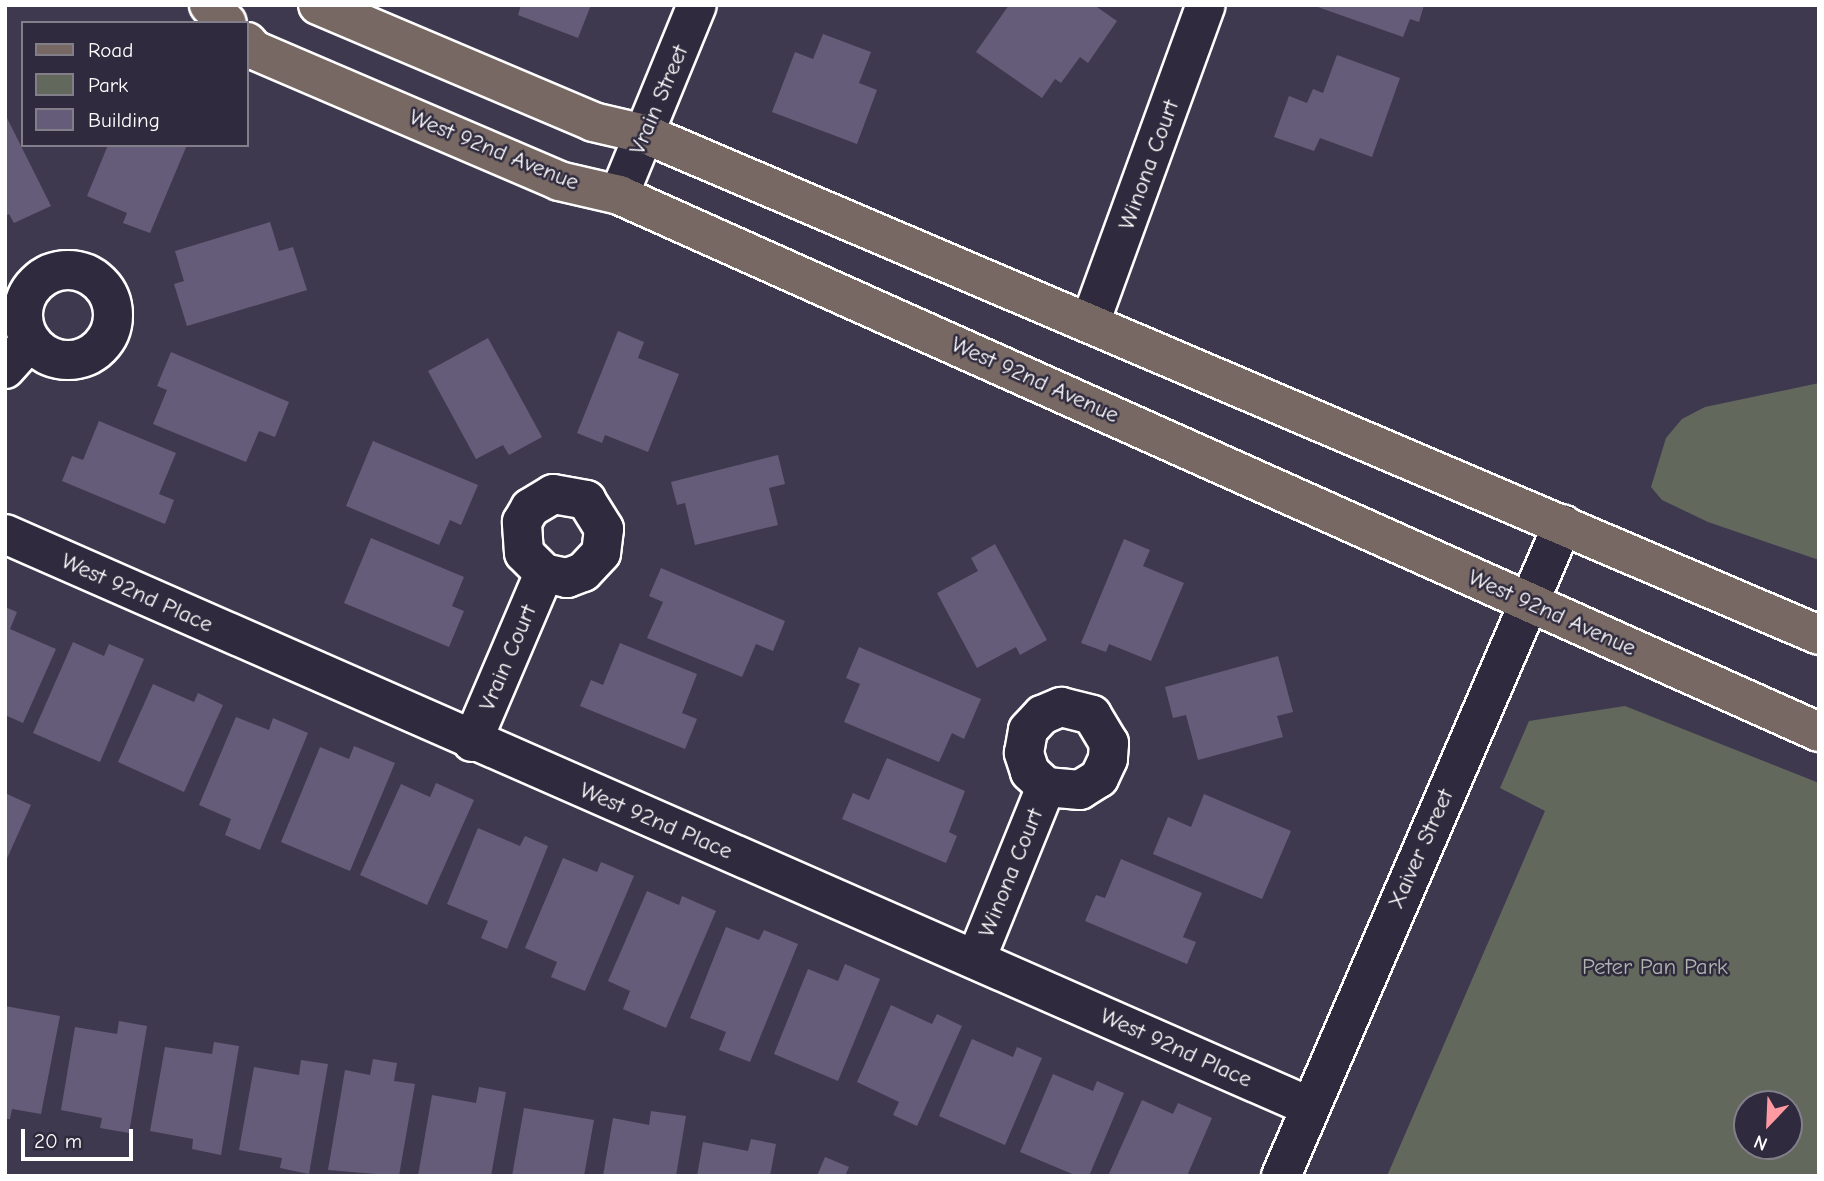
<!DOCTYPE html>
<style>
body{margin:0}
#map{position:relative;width:1824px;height:1181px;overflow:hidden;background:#3f394f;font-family:"Comic Neue",sans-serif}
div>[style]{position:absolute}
.green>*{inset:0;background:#62695c}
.building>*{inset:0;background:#655c79}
.roads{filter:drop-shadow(2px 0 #fff) drop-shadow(-2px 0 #fff) drop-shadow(0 2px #fff) drop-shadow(0 -2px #fff)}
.minor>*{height:38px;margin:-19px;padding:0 19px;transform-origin:19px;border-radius:19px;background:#2f2a3d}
.minor>.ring{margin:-19px;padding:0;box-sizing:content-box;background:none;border:38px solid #2f2a3d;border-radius:50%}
.major>*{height:38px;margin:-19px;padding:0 19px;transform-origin:19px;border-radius:19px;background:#776864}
span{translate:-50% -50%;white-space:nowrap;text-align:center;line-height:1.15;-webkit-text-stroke:5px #2f2a3d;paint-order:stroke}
.street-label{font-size:23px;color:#fff}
.park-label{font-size:23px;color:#b0b4ae}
.frame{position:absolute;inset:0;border:7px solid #fff;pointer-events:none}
.legend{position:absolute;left:21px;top:21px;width:228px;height:126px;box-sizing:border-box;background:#2f2a3d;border:2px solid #827f8b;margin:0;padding:9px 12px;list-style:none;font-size:21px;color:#fff}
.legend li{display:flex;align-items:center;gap:14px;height:35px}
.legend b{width:35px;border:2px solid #827f8b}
.north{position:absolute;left:1733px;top:1090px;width:70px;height:70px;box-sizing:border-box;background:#2f2a3d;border:2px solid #827f8b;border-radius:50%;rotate:203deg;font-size:19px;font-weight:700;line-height:28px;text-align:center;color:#fff}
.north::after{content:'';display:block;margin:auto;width:24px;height:32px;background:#ff9aa2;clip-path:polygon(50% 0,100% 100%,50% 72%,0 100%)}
.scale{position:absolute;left:21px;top:1129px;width:112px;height:32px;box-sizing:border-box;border:4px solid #fff;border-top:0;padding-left:9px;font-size:21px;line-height:24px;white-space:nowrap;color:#fff;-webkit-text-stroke:5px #2f2a3d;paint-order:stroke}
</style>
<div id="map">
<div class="green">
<div style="clip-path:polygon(1819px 383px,1819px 560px,1708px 522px,1662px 500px,1651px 487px,1666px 438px,1682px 419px,1705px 407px)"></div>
<div style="clip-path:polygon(evenodd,1625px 706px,1819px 783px,1819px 1176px,1387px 1176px,1545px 811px,1500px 788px,1529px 721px,1625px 706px,1747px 1104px,1789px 1104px,1789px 1146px,1747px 1146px,1747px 1104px)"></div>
</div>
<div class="building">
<div style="clip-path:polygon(521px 5px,591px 5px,578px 38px,518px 15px)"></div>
<div style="clip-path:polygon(1009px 5px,1094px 5px,1117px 21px,1088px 63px,1080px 57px,1061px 83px,1055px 79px,1042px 98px,976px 52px)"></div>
<div style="clip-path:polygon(1312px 5px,1424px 5px,1419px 22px,1410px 19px,1403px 37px)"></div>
<div style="clip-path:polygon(823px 34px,871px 52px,859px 83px,877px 90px,857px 144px,772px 112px,795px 52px,813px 59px)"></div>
<div style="clip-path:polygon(1337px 55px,1400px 78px,1372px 157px,1320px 138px,1314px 151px,1274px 137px,1289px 96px,1307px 103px,1313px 89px,1323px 93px)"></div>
<div style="clip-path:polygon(5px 114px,51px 206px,14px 223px,9px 214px,5px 216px)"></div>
<div style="clip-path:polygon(108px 145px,187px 145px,150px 233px,123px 223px,127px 213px,87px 196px)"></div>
<div style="clip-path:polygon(270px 222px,279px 251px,293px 247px,307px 290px,187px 326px,174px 284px,184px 281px,175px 251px)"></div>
<div style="clip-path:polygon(618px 331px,644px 342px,638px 358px,679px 374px,648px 452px,605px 435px,602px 443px,577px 433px)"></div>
<div style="clip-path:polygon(488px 338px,542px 437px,509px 455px,503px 445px,476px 459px,428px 371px)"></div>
<div style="clip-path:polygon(171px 352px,289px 402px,275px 437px,259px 431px,246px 462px,153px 424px,167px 390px,157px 386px)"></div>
<div style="clip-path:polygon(99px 421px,176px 453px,159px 494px,174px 500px,165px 524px,62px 481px,72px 456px,83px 460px)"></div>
<div style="clip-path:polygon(373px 441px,478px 485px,461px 525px,450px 520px,439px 545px,346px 506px)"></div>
<div style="clip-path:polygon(778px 455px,785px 484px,769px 488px,778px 525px,695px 545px,685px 503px,677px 505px,671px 482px)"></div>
<div style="clip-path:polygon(371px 538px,464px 577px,452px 606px,464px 611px,449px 647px,344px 603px)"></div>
<div style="clip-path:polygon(1124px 539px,1150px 550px,1143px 566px,1184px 583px,1151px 661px,1109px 644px,1106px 652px,1081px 643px)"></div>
<div style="clip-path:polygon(995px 544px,1047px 640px,1020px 655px,1016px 647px,977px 668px,937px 593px,978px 571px,971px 558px)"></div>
<div style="clip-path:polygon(661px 568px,785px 621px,773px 651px,756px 644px,742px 677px,647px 638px,663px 602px,649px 596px)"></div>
<div style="clip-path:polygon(5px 607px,17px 612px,10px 629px,56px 649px,23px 723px,5px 715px)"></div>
<div style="clip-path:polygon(73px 642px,104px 656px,109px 644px,144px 659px,100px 762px,33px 733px)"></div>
<div style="clip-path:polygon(620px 643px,697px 674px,682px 713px,697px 719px,685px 749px,580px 706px,591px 680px,603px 685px)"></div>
<div style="clip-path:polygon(859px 647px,981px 699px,964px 739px,952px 733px,939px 762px,844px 722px,860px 684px,846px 678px)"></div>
<div style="clip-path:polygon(1278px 656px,1293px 712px,1277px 716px,1283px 737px,1198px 760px,1186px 715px,1173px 718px,1165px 687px)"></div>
<div style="clip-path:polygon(153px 684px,194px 702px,198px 693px,223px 705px,184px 792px,118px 762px)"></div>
<div style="clip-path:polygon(236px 717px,269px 730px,273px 718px,308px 733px,260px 850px,225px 835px,231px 819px,199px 805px)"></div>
<div style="clip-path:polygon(354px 746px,395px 763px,350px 871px,281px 842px,320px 747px,349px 759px)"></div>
<div style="clip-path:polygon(887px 758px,965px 791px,949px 832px,957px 836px,946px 863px,842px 819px,853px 793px,869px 800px)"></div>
<div style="clip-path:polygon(436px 783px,474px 800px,427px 905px,360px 875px,401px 784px,430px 797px)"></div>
<div style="clip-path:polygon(5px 793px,31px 805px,5px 863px)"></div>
<div style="clip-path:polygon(1204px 794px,1291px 831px,1262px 899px,1153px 854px,1168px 817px,1191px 827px)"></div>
<div style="clip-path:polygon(478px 828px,520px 846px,525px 836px,548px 846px,507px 949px,481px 938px,488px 921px,447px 904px)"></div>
<div style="clip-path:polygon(563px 858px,597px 872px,601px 862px,634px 876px,585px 991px,551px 977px,557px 962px,525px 948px)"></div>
<div style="clip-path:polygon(1121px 859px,1202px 893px,1183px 937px,1196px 942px,1187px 964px,1085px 921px,1096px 895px,1105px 898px)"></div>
<div style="clip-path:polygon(647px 891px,679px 905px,682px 896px,716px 911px,666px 1028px,623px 1009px,630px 991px,608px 981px)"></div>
<div style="clip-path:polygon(726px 927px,759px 940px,764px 930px,798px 944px,750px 1062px,719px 1050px,726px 1032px,690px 1018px)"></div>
<div style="clip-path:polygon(845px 964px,880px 979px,838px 1081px,774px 1054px,808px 969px,838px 981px)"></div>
<div style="clip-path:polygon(891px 1005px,932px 1024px,937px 1014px,962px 1026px,917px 1126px,893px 1115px,899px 1102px,857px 1082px)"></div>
<div style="clip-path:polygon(5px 1006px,60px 1016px,41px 1114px,12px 1109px,10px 1119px,5px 1119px)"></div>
<div style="clip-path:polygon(119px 1021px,147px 1026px,129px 1133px,100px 1128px,102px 1118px,61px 1110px,75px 1027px,117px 1034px)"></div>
<div style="clip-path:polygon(972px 1039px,1013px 1057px,1017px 1047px,1042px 1058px,1005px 1145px,939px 1116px)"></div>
<div style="clip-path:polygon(214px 1042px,239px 1046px,221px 1155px,192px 1149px,193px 1139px,150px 1131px,165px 1047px,212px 1054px)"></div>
<div style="clip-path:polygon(373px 1059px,397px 1063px,394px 1081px,415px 1084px,399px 1176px,328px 1170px,345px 1070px,370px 1075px)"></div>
<div style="clip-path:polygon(301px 1060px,328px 1064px,309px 1174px,280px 1168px,282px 1158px,239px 1150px,254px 1067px,299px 1075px)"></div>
<div style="clip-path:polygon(1053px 1074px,1093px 1091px,1097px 1081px,1124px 1093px,1089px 1176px,1077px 1176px,1020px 1152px)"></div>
<div style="clip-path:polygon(479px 1087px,506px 1092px,491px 1176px,418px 1176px,432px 1095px,476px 1103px)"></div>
<div style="clip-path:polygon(1142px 1100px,1173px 1114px,1178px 1103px,1212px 1118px,1187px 1176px,1108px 1176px)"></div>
<div style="clip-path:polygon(524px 1108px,594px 1120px,584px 1176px,512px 1176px)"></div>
<div style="clip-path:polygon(651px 1111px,686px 1116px,676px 1176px,603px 1176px,613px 1118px,649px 1125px)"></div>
<div style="clip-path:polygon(751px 1139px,776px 1144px,770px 1176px,697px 1176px,703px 1142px,748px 1151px)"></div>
<div style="clip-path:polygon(825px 1157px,849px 1167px,845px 1176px,817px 1176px)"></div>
</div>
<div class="roads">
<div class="minor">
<div style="left:619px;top:195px;width:205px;rotate:-67.7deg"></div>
<div class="ring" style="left:23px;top:270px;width:52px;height:52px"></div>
<div style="left:1090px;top:323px;width:338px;rotate:-70deg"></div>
<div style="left:5px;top:369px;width:38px;rotate:-48deg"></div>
<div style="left:5px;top:534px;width:1423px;rotate:23.7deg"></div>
<div style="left:472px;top:742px;width:184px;rotate:-66.9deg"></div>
<div style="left:544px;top:573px;width:28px;rotate:-135deg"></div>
<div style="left:524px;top:553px;width:31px;rotate:-94deg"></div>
<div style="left:522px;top:522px;width:16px;rotate:-60deg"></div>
<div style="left:530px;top:508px;width:27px;rotate:-31deg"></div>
<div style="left:553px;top:494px;width:34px;rotate:10deg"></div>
<div style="left:586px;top:500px;width:34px;rotate:58deg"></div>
<div style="left:604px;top:529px;width:24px;rotate:97deg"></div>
<div style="left:601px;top:553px;width:26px;rotate:133deg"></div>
<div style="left:583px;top:572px;width:17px;rotate:159deg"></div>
<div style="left:567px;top:578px;width:24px;rotate:-168deg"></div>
<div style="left:976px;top:959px;width:186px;rotate:-67.9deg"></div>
<div style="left:1046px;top:787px;width:22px;rotate:-137deg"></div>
<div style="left:1030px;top:772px;width:20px;rotate:-108deg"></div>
<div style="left:1024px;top:753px;width:23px;rotate:-80deg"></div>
<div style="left:1028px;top:730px;width:21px;rotate:-47deg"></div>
<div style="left:1042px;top:715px;width:21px;rotate:-23deg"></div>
<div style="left:1061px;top:707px;width:32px;rotate:14deg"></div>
<div style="left:1092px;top:715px;width:33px;rotate:59deg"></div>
<div style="left:1109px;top:743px;width:16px;rotate:94deg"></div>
<div style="left:1108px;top:759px;width:21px;rotate:115deg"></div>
<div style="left:1099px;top:778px;width:22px;rotate:148deg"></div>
<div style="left:1080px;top:790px;width:34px;rotate:-175deg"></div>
<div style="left:1281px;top:1176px;width:710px;rotate:-66.61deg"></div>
</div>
<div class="major">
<div style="left:209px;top:5px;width:25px;rotate:45deg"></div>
<div style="left:318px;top:5px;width:299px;rotate:23deg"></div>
<div style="left:593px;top:122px;width:53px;rotate:13deg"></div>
<div style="left:645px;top:134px;width:1276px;rotate:23.11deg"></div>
<div style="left:247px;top:42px;width:11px;rotate:49deg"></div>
<div style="left:254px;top:50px;width:332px;rotate:23.2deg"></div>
<div style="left:559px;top:181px;width:62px;rotate:13.1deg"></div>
<div style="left:619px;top:195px;width:1315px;rotate:24.11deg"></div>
</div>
</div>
<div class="street-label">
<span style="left:659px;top:100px;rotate:-67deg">Vrain Street</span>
<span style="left:494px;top:150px;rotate:22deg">West 92nd Avenue</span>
<span style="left:1149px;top:165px;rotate:-70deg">Winona Court</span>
<span style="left:1035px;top:380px;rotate:24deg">West 92nd Avenue</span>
<span style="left:137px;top:593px;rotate:24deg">West 92nd Place</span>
<span style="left:1552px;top:613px;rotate:24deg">West 92nd Avenue</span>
<span style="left:508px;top:658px;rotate:-67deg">Vrain Court</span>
<span style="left:656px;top:821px;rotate:23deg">West 92nd Place</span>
<span style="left:1421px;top:849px;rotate:-66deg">Xaiver Street</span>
<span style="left:1011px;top:873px;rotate:-68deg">Winona Court</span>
<span style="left:1176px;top:1048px;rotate:24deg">West 92nd Place</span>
</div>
<div class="park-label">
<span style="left:1655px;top:967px">Peter Pan Park</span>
</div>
<div class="frame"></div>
<ul class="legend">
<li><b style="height:9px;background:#776864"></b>Road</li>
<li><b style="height:19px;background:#62695c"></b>Park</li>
<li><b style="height:19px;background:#655c79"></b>Building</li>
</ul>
<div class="north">N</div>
<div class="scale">20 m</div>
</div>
